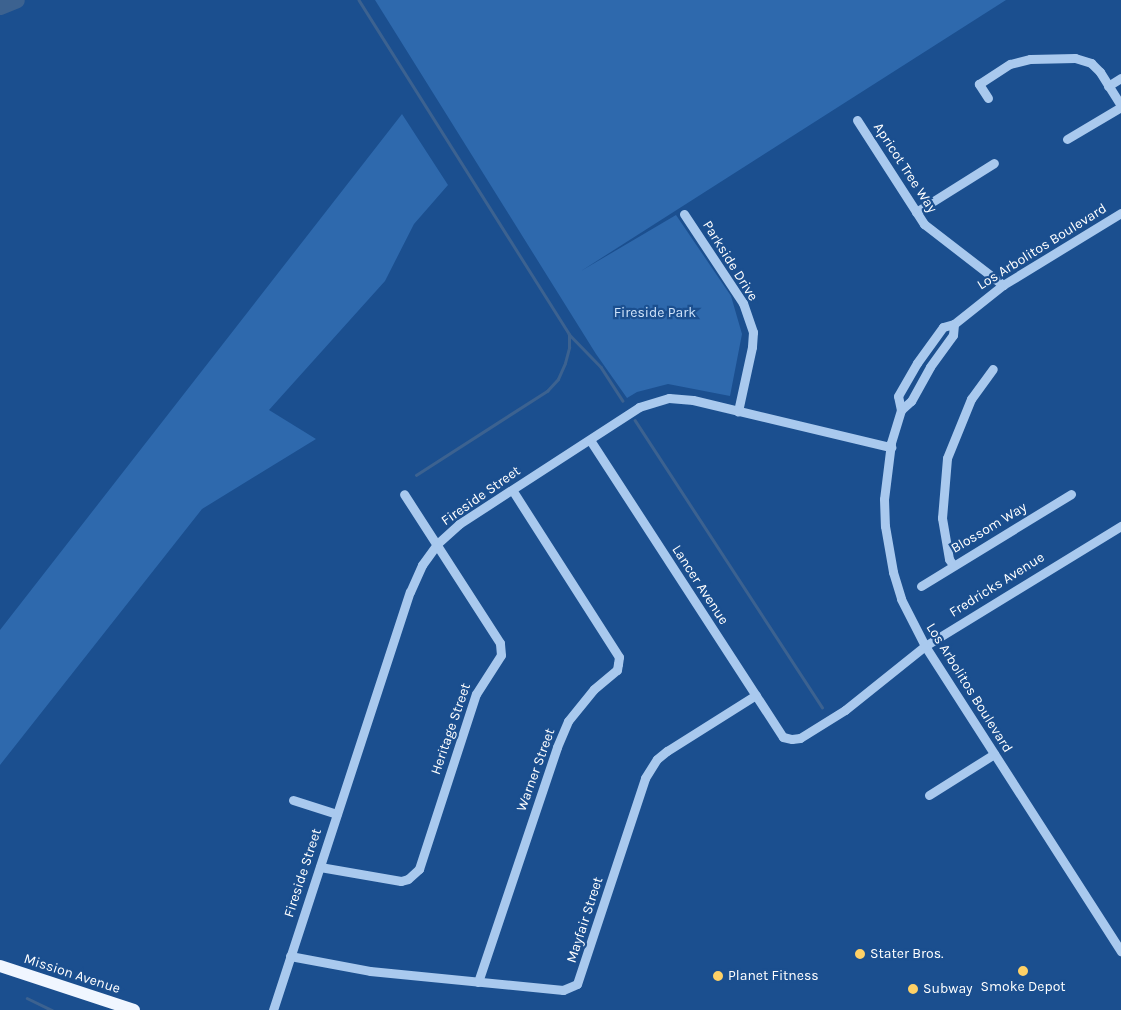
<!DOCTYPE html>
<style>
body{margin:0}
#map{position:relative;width:1121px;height:1010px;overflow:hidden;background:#1b4f8f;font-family:Karla,sans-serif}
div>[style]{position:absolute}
.green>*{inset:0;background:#2e69ad}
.stream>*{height:2.5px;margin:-1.25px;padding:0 1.25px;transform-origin:1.25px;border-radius:1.25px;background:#3c6290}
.river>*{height:15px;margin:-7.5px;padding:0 7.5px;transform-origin:7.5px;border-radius:7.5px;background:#3c6290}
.minor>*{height:9px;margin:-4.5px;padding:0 4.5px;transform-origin:4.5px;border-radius:4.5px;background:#a9c9ee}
.major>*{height:12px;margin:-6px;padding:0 6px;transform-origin:6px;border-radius:6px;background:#f0f6ff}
.dots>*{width:14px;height:14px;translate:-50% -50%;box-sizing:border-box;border:2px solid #1b4f8f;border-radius:50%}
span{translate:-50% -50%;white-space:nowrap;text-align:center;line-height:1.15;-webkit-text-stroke:4.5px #1b4f8f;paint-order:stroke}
.street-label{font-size:14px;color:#fff}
.park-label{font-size:14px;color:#cfe3fa}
.poi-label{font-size:14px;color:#fff}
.left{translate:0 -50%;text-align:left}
</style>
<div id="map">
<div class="green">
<div style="clip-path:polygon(375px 0,1006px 0,581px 271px,676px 215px,731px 296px,742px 334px,730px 396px,668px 384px,637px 392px,627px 398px,596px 354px)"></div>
<div style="clip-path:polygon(402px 114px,448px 185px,414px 224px,385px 281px,269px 410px,316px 439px,202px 509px,0 765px,0 630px)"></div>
</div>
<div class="stream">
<div style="left:359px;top:0;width:395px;rotate:57.8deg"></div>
<div style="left:569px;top:334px;width:46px;rotate:45.9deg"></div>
<div style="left:601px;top:367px;width:40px;rotate:57.1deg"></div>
<div style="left:635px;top:420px;width:343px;rotate:56.9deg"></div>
<div style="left:416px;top:475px;width:156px;rotate:-32.7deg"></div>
<div style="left:547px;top:391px;width:16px;rotate:-47deg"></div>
<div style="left:558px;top:379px;width:17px;rotate:-66deg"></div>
<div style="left:565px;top:363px;width:16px;rotate:-75deg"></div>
<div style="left:569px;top:348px;width:13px;rotate:-90deg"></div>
<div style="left:27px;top:998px;width:28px;rotate:26deg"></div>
</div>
<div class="river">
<div style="left:0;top:7px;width:18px;rotate:-22deg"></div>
</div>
<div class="minor">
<div style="left:1108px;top:86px;width:15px;rotate:-32deg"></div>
<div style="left:988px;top:98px;width:17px;rotate:-123deg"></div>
<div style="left:979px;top:84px;width:37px;rotate:-33deg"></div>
<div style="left:1010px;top:64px;width:21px;rotate:-14deg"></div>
<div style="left:1030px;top:59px;width:45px;rotate:-1.3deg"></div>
<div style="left:1075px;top:58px;width:17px;rotate:17deg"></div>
<div style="left:1091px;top:63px;width:13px;rotate:45deg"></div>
<div style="left:1100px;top:72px;width:40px;rotate:58deg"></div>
<div style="left:857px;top:120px;width:124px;rotate:57.2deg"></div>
<div style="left:924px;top:224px;width:100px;rotate:37.7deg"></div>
<div style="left:1067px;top:139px;width:63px;rotate:-30.7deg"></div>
<div style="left:916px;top:212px;width:92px;rotate:-32.1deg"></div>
<div style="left:684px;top:214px;width:107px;rotate:56.5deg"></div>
<div style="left:743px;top:303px;width:31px;rotate:71deg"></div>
<div style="left:753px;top:332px;width:15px;rotate:94deg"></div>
<div style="left:752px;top:347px;width:66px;rotate:102.3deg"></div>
<div style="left:954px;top:324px;width:11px;rotate:95deg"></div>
<div style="left:953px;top:335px;width:39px;rotate:126deg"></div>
<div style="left:930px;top:367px;width:39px;rotate:119deg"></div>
<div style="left:911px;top:401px;width:13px;rotate:138deg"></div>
<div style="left:901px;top:410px;width:34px;rotate:107deg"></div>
<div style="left:891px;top:443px;width:56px;rotate:97.1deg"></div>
<div style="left:884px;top:499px;width:27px;rotate:88deg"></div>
<div style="left:885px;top:526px;width:47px;rotate:80.1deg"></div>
<div style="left:893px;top:572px;width:28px;rotate:73deg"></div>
<div style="left:901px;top:599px;width:53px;rotate:62.9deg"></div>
<div style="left:925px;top:646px;width:363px;rotate:57.3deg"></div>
<div style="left:901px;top:410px;width:14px;rotate:-102deg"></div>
<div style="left:898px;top:396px;width:38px;rotate:-60deg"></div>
<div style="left:917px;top:363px;width:44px;rotate:-54.2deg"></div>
<div style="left:943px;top:327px;width:11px;rotate:-15deg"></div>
<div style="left:954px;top:324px;width:63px;rotate:-38.5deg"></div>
<div style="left:1003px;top:285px;width:138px;rotate:-31.4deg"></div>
<div style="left:590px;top:440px;width:354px;rotate:57deg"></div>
<div style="left:783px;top:737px;width:9px;rotate:13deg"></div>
<div style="left:792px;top:739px;width:8px;rotate:-7deg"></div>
<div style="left:800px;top:738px;width:53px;rotate:-31.9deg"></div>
<div style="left:845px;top:710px;width:102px;rotate:-38.7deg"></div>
<div style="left:925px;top:646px;width:230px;rotate:-31.5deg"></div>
<div style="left:953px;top:565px;width:7px;rotate:-124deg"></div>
<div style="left:949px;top:559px;width:42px;rotate:-99.7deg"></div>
<div style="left:942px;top:518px;width:60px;rotate:-85.2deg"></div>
<div style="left:947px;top:458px;width:64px;rotate:-67.9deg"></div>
<div style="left:971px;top:399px;width:37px;rotate:-54deg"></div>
<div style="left:921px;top:586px;width:176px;rotate:-31.5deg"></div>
<div style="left:929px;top:795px;width:77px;rotate:-32.2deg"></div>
<div style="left:293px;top:800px;width:46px;rotate:17.7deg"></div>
<div style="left:320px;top:867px;width:82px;rotate:9.8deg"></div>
<div style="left:401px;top:881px;width:7px;rotate:-16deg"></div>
<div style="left:408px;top:879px;width:15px;rotate:-42deg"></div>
<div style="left:419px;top:869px;width:184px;rotate:-72deg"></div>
<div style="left:476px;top:694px;width:46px;rotate:-57.3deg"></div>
<div style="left:501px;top:655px;width:12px;rotate:-95deg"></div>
<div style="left:500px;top:643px;width:177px;rotate:-122.8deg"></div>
<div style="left:290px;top:956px;width:81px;rotate:10.6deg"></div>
<div style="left:370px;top:971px;width:194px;rotate:5.6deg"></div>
<div style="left:563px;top:990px;width:15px;rotate:-23deg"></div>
<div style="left:577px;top:984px;width:217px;rotate:-71.7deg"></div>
<div style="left:645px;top:778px;width:22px;rotate:-58deg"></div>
<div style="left:657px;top:759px;width:13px;rotate:-39deg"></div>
<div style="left:667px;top:751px;width:105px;rotate:-32.2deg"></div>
<div style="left:478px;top:982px;width:248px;rotate:-71.4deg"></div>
<div style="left:557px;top:747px;width:28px;rotate:-67deg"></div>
<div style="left:568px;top:721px;width:41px;rotate:-50.9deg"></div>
<div style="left:594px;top:689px;width:30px;rotate:-40deg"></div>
<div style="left:617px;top:670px;width:6px;rotate:-81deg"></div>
<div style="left:618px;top:664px;width:7px;rotate:-82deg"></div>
<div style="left:619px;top:657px;width:198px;rotate:-122.6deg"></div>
<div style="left:273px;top:1010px;width:440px;rotate:-71.9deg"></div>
<div style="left:410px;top:592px;width:30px;rotate:-66deg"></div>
<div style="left:422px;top:565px;width:26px;rotate:-54deg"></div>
<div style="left:437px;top:544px;width:30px;rotate:-42deg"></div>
<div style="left:459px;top:524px;width:215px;rotate:-33deg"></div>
<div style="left:639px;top:407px;width:31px;rotate:-17deg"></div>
<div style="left:669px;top:398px;width:24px;rotate:5deg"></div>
<div style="left:693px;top:400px;width:204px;rotate:13.4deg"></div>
</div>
<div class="major">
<div style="left:0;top:966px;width:141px;rotate:18.2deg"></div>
</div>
<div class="dots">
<div style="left:860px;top:954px;background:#ffd166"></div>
<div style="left:1023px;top:971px;background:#ffd166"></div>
<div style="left:718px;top:976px;background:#ffd166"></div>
<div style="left:913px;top:989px;background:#ffd166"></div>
</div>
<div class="street-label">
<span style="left:905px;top:168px;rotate:57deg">Apricot Tree Way</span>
<span style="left:1042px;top:247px;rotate:-32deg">Los Arbolitos Boulevard</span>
<span style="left:730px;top:261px;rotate:58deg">Parkside Drive</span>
<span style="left:481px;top:496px;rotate:-35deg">Fireside Street</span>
<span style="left:989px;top:528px;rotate:-31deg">Blossom Way</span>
<span style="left:700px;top:585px;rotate:57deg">Lancer Avenue</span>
<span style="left:997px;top:585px;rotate:-32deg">Fredricks Avenue</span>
<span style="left:969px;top:688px;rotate:58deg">Los Arbolitos Boulevard</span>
<span style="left:451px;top:729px;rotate:-71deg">Heritage Street</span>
<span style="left:536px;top:770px;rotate:-70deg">Warner Street</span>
<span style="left:303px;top:873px;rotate:-72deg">Fireside Street</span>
<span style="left:585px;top:920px;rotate:-72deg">Mayfair Street</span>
<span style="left:72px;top:974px;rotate:18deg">Mission Avenue</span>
</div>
<div class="park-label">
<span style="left:655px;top:313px">Fireside Park</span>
</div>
<div class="poi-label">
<span class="left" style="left:870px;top:954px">Stater Bros.</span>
<span class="left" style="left:728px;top:976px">Planet Fitness</span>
<span style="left:1023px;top:987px">Smoke Depot</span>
<span class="left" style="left:923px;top:989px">Subway</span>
</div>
</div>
